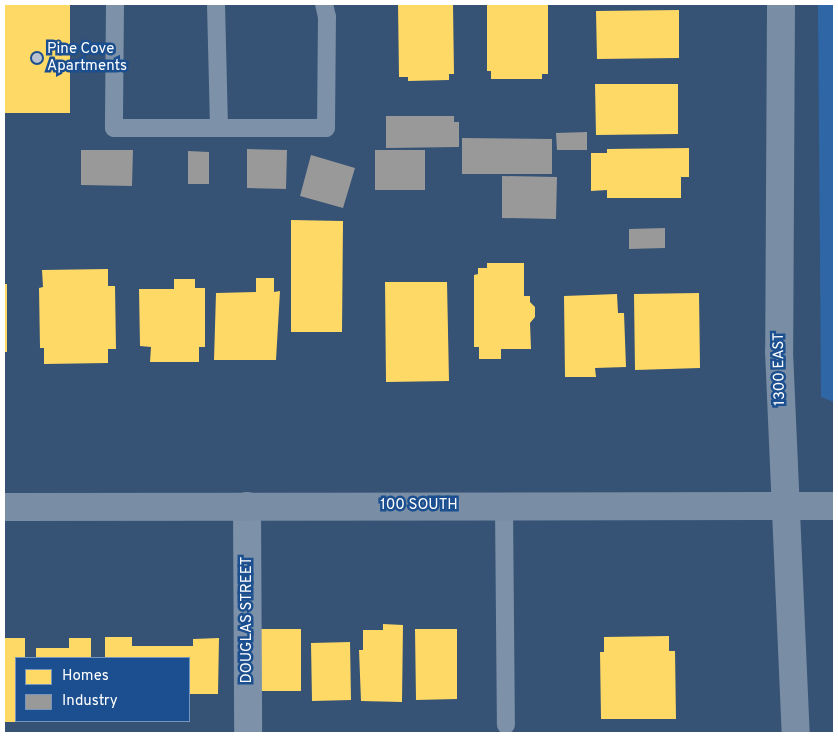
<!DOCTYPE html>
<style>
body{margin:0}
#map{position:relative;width:838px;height:737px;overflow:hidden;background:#365274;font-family:Overpass,sans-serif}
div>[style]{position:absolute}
.green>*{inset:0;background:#2f66a5}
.homes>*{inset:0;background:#ffd966}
.industry>*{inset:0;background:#999}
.lane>*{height:18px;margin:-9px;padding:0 9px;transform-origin:9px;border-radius:9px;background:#7d92a8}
.street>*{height:28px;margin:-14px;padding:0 14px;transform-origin:14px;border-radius:14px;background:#7d92a8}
.secondary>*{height:28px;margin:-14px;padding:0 14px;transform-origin:14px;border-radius:14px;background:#798da4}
.dots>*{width:14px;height:14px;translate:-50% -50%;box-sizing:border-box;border:2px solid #1b4f8f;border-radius:50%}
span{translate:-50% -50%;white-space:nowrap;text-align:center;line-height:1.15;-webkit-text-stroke:5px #1b4f8f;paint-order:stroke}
.poi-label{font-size:15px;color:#fff}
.left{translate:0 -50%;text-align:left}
.street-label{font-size:15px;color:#fff}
.frame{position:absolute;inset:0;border:5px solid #fff;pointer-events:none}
.legend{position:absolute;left:15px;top:657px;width:175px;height:65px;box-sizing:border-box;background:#1b4f8f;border:1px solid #7695bc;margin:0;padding:6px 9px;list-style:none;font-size:15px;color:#fff}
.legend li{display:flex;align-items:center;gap:10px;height:25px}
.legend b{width:25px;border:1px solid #7695bc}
</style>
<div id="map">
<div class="green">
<div style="clip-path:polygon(818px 4px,834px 4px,834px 402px,821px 397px)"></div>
</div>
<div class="homes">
<div style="clip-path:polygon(4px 4px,70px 4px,70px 113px,4px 113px)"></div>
<div style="clip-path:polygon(398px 4px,453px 4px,454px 74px,449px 74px,449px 80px,408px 81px,408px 77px,399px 77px)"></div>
<div style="clip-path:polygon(487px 4px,548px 4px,548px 74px,542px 74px,542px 79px,491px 79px,491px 71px,487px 71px)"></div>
<div style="clip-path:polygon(679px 10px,679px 58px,597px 59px,596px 11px)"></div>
<div style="clip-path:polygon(595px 84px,678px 84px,678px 134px,596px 135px)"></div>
<div style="clip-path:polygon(689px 148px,689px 177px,681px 177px,681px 198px,607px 198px,607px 190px,591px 191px,591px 153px,607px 153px,607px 149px)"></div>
<div style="clip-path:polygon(291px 220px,343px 221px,342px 332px,291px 332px)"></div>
<div style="clip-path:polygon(487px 263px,524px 263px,524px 296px,530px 296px,530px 302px,535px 307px,535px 317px,530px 323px,531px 349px,501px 349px,501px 359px,479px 359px,479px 347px,474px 347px,474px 275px,478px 274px,478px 268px,487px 268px)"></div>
<div style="clip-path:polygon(108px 269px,108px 286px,115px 286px,116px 349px,108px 349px,108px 363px,44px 364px,44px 348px,40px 348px,39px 288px,43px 287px,42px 270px)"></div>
<div style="clip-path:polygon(256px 278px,274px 278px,274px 292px,280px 291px,276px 360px,214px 360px,216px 293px,256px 292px)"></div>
<div style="clip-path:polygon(174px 279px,195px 279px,195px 288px,205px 288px,205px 347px,199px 347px,199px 362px,150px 362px,151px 347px,140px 346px,139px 289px,174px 289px)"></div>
<div style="clip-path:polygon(385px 282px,447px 282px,449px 381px,386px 382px)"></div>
<div style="clip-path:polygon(4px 284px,7px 284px,7px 352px,4px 352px)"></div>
<div style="clip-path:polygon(699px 293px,700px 368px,635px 370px,634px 294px)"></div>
<div style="clip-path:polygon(617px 294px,618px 313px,624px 313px,626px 367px,595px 368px,596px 377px,565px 377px,564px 296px)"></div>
<div style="clip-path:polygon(383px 624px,403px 625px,402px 702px,361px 701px,359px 650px,363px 650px,363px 630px,383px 630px)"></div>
<div style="clip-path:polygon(257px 629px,301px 629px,301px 691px,258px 691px)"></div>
<div style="clip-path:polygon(415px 629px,457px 629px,457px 699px,416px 700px)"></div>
<div style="clip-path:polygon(669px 636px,669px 651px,675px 651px,676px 719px,601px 719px,600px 652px,604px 652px,604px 637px)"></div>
<div style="clip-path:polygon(105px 637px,132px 637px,132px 646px,193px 646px,193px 639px,219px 638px,218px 694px,189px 694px,189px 658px,105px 658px)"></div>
<div style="clip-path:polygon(4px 638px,25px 638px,25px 658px,16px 658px,16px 722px,4px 722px)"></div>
<div style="clip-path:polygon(69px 638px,91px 638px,91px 658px,36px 658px,36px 648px,69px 648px)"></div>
<div style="clip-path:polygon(350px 642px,351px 700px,312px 701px,311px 643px)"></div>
</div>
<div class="industry">
<div style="clip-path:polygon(386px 116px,454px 116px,454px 122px,459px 122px,459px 147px,386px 148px)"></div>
<div style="clip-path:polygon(587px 132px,587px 150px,557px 150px,556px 133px)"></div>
<div style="clip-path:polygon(462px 138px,552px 139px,552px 174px,462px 174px)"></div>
<div style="clip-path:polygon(247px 149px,287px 150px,286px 189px,247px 188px)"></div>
<div style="clip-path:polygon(81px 150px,133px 150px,132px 186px,81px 185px)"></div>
<div style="clip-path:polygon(375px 150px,425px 150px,425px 190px,375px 190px)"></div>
<div style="clip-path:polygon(188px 151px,209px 152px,209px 184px,188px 184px)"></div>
<div style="clip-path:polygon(311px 155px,355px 168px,343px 208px,300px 196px)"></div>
<div style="clip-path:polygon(502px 176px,557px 177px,556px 219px,502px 218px)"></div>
<div style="clip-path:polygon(665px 228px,665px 248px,629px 249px,629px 229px)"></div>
</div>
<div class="lane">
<div style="left:115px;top:4px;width:124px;rotate:90.5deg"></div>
<div style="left:114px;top:128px;width:212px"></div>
<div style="left:326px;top:128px;width:111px;rotate:-89.5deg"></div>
<div style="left:327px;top:17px;width:13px;rotate:-103deg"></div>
<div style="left:216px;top:4px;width:124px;rotate:88.6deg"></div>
<div style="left:504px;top:506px;width:219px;rotate:89.5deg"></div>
</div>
<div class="street">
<div style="left:247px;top:506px;width:227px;rotate:89.7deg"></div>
</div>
<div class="secondary">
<div style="left:781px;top:4px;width:347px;rotate:90.3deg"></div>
<div style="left:779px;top:351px;width:382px;rotate:87.5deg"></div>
<div style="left:4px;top:507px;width:830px;rotate:-0.07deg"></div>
</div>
<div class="dots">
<div style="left:37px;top:58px;background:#b9c2ce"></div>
</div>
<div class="poi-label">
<span class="left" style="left:47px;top:58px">Pine Cove<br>Apartments</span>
</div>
<div class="street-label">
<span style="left:780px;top:369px;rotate:-91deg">1300 EAST</span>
<span style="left:419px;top:506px">100 SOUTH</span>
<span style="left:248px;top:620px;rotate:-90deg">DOUGLAS STREET</span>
</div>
<div class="frame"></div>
<ul class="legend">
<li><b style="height:14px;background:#ffd966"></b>Homes</li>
<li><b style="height:14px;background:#999"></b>Industry</li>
</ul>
</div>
